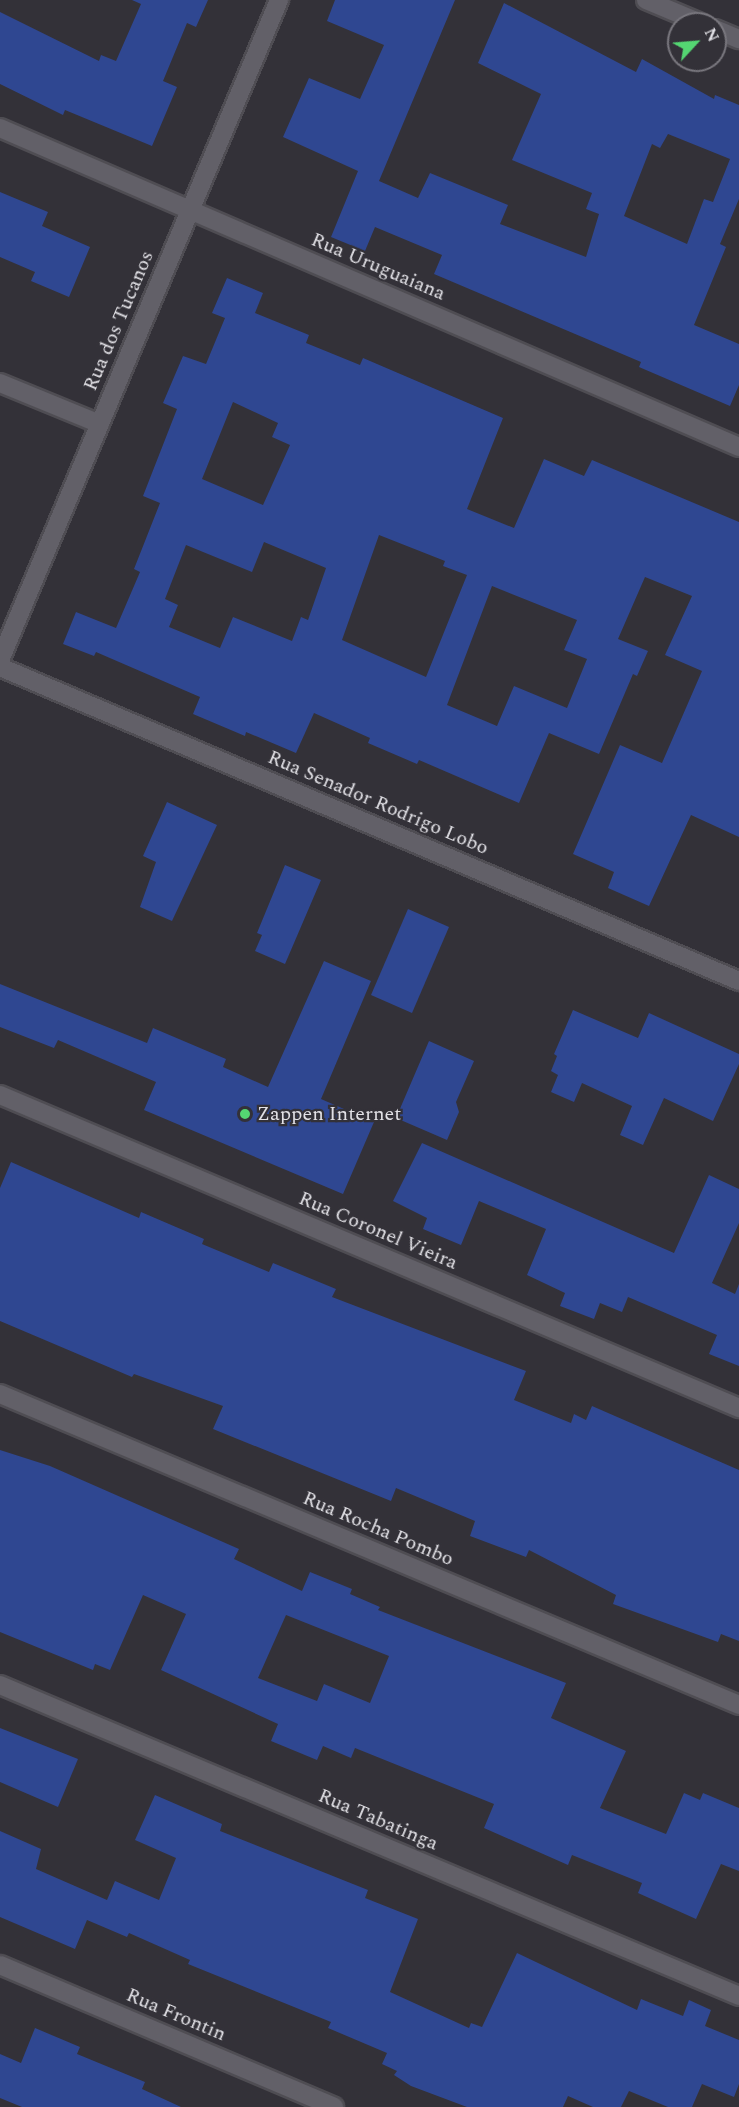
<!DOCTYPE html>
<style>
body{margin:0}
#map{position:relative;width:739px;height:2107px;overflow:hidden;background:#333138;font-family:Spectral,serif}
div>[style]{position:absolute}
.building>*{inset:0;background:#2f4791}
.roads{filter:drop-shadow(2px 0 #4f4d53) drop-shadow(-2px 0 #4f4d53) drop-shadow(0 2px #4f4d53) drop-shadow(0 -2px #4f4d53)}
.minor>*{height:18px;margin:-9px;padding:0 9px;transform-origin:9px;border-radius:9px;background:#626068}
.dots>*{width:16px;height:16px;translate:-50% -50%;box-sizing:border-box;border:3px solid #333138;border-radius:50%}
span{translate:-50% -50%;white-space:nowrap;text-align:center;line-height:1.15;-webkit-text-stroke:4.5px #333138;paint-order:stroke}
.street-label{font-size:20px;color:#e2e1e6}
.poi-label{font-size:20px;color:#e2e1e6}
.left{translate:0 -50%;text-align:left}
.north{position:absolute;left:667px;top:12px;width:60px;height:60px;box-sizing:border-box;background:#333138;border:2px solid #79777e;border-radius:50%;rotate:64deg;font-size:16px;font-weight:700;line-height:24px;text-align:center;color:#e2e1e6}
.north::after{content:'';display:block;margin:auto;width:21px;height:27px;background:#54d672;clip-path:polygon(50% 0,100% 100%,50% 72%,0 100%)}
</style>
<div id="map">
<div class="building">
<div style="clip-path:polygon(132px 0,208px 0,196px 27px,187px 23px,163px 81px,177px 87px,152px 146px,65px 110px,63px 115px,0 84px,0 12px,99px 61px,101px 55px,116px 61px,141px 4px)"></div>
<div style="clip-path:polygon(evenodd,335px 0,455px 0,379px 181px,418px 198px,430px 173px,508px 205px,500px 224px,586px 257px,599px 214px,586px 209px,592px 193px,512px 160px,541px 94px,478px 63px,504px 3px,636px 72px,642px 59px,714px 99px,715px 95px,739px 105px,739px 199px,720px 244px,726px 247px,694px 325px,739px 344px,739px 385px,730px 406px,639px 367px,641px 362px,434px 274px,442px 255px,375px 227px,365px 251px,331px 237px,358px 171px,283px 137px,309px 78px,360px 99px,384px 45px,327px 21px,335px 0,668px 134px,730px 159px,713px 202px,704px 199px,687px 244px,624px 216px,652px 144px,660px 148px,668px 134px)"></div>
<div style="clip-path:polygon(0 192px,48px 212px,42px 226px,90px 247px,69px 297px,31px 281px,35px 272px,0 257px)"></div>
<div style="clip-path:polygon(evenodd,227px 278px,263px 293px,255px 313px,309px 335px,306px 343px,360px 365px,363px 358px,503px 418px,467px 509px,514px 528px,544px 459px,584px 476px,592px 460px,739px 522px,739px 837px,691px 815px,649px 906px,608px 888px,614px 872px,573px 854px,620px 745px,662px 763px,702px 671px,665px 655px,692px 596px,645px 577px,618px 639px,648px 651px,637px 676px,633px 674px,599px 754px,549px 733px,519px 803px,419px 760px,417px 764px,368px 743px,370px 738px,314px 713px,296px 753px,246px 732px,245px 736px,193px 714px,200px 697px,96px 652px,94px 656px,63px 644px,76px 612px,116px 628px,140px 572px,134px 569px,160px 503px,143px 496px,177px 409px,163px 403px,183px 356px,206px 364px,225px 318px,212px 313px,227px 278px,233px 402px,278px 423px,272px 437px,290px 445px,263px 505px,202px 479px,233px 402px,227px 278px,379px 535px,445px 561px,443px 566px,467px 575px,426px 677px,342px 640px,379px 535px,227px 278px,264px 542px,326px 568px,308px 620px,301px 617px,292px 641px,233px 617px,220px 648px,169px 627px,178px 605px,165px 599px,186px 545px,252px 572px,264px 542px,227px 278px,492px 586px,577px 620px,564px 650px,587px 659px,567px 708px,514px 686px,497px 726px,447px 705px,492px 586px)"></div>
<div style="clip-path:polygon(167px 802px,217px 825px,172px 921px,140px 907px,156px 862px,143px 856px)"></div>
<div style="clip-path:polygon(285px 865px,321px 880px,285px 964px,255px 951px,262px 935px,257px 933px)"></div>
<div style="clip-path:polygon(408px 909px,449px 927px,412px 1013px,371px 995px)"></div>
<div style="clip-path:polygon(324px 961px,371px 981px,321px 1099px,374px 1122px,343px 1194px,144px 1110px,156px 1082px,58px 1040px,54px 1048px,0 1027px,0 984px,147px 1043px,153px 1028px,226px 1059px,223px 1067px,268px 1087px)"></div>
<div style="clip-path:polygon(573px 1010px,638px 1038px,649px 1013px,739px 1054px,739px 1064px,713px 1121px,664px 1098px,643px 1145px,620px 1135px,632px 1106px,582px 1083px,574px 1102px,551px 1092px,558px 1075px,551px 1071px,557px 1056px,554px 1054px)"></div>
<div style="clip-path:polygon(429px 1041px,474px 1061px,456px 1102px,459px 1112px,447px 1140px,396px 1118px)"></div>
<div style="clip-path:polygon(422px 1143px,674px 1253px,709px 1175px,739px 1189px,739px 1223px,712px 1283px,735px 1294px,739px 1284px,739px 1366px,709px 1354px,717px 1335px,628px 1297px,622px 1312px,600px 1303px,594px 1319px,560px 1306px,565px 1293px,527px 1275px,546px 1229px,479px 1201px,461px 1245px,423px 1229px,427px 1218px,393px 1201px)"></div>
<div style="clip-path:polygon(11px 1162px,139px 1218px,141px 1212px,204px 1239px,202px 1244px,269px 1272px,273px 1263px,336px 1289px,332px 1297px,526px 1371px,514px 1400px,571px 1423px,574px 1414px,586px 1420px,592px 1406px,739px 1470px,739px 1641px,721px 1634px,718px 1642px,613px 1604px,616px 1595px,529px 1550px,526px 1557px,470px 1536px,475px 1521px,396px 1488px,391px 1501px,213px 1429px,223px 1406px,134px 1374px,132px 1377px,0 1321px,0 1188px)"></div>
<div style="clip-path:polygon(evenodd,0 1450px,50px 1466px,239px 1549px,234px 1559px,302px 1591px,310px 1572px,352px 1589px,350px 1594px,380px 1607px,378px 1610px,566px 1683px,551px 1718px,626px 1751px,600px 1808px,666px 1834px,684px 1793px,700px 1800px,703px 1793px,739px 1808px,739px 1871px,721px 1864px,696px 1919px,638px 1893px,642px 1883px,572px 1855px,568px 1865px,484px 1828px,494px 1804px,355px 1748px,351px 1758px,323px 1746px,317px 1760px,271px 1741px,278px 1724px,161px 1670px,186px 1614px,143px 1595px,110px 1670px,95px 1664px,93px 1670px,0 1632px,0 1450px,286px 1615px,389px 1656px,370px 1703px,324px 1684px,317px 1701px,258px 1678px,286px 1615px)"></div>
<div style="clip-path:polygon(0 1728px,78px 1759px,58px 1807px,0 1782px)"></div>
<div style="clip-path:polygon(155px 1795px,222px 1824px,220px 1831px,368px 1890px,365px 1898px,418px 1919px,390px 1992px,469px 2028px,471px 2023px,482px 2027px,517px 1953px,637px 2010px,641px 1999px,683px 2016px,689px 2000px,711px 2010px,705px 2026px,739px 2040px,739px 2084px,734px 2097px,702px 2084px,692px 2107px,668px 2107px,629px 2091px,621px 2107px,593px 2107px,568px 2096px,563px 2107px,467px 2107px,411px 2086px,394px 2075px,397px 2071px,382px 2064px,387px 2053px,328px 2028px,331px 2022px,188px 1964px,190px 1960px,129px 1933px,127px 1937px,87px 1920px,75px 1949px,0 1917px,0 1831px,41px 1849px,36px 1869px,107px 1900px,115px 1881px,159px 1900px,176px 1858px,135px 1840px)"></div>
<div style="clip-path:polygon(35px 2028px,80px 2047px,77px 2054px,145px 2082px,142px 2089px,181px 2107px,22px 2107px,0 2098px,0 2054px,21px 2063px)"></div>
</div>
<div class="roads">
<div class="minor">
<div style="left:646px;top:0;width:62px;rotate:22.8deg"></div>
<div style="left:715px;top:29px;width:26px;rotate:23deg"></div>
<div style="left:0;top:128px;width:805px;rotate:23.35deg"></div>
<div style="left:0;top:383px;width:108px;rotate:22.3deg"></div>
<div style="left:0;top:660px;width:717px;rotate:-67.08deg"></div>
<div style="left:0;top:667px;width:803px;rotate:23.02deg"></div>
<div style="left:0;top:1095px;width:803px;rotate:22.95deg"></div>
<div style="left:0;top:1394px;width:802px;rotate:22.82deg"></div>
<div style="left:0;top:1685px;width:802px;rotate:22.82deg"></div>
<div style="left:0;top:1965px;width:363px;rotate:23deg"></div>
</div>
</div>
<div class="dots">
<div style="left:245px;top:1114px;background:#54d672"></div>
</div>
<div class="street-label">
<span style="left:378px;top:267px;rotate:23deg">Rua Uruguaiana</span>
<span style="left:119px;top:321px;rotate:-67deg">Rua dos Tucanos</span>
<span style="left:378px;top:803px;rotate:23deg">Rua Senador Rodrigo Lobo</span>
<span style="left:378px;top:1231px;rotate:23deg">Rua Coronel Vieira</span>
<span style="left:378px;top:1529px;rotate:23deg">Rua Rocha Pombo</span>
<span style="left:378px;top:1820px;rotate:23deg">Rua Tabatinga</span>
<span style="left:176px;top:2015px;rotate:23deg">Rua Frontin</span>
</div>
<div class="poi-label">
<span class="left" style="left:257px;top:1114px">Zappen Internet</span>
</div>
<div class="north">N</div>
</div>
